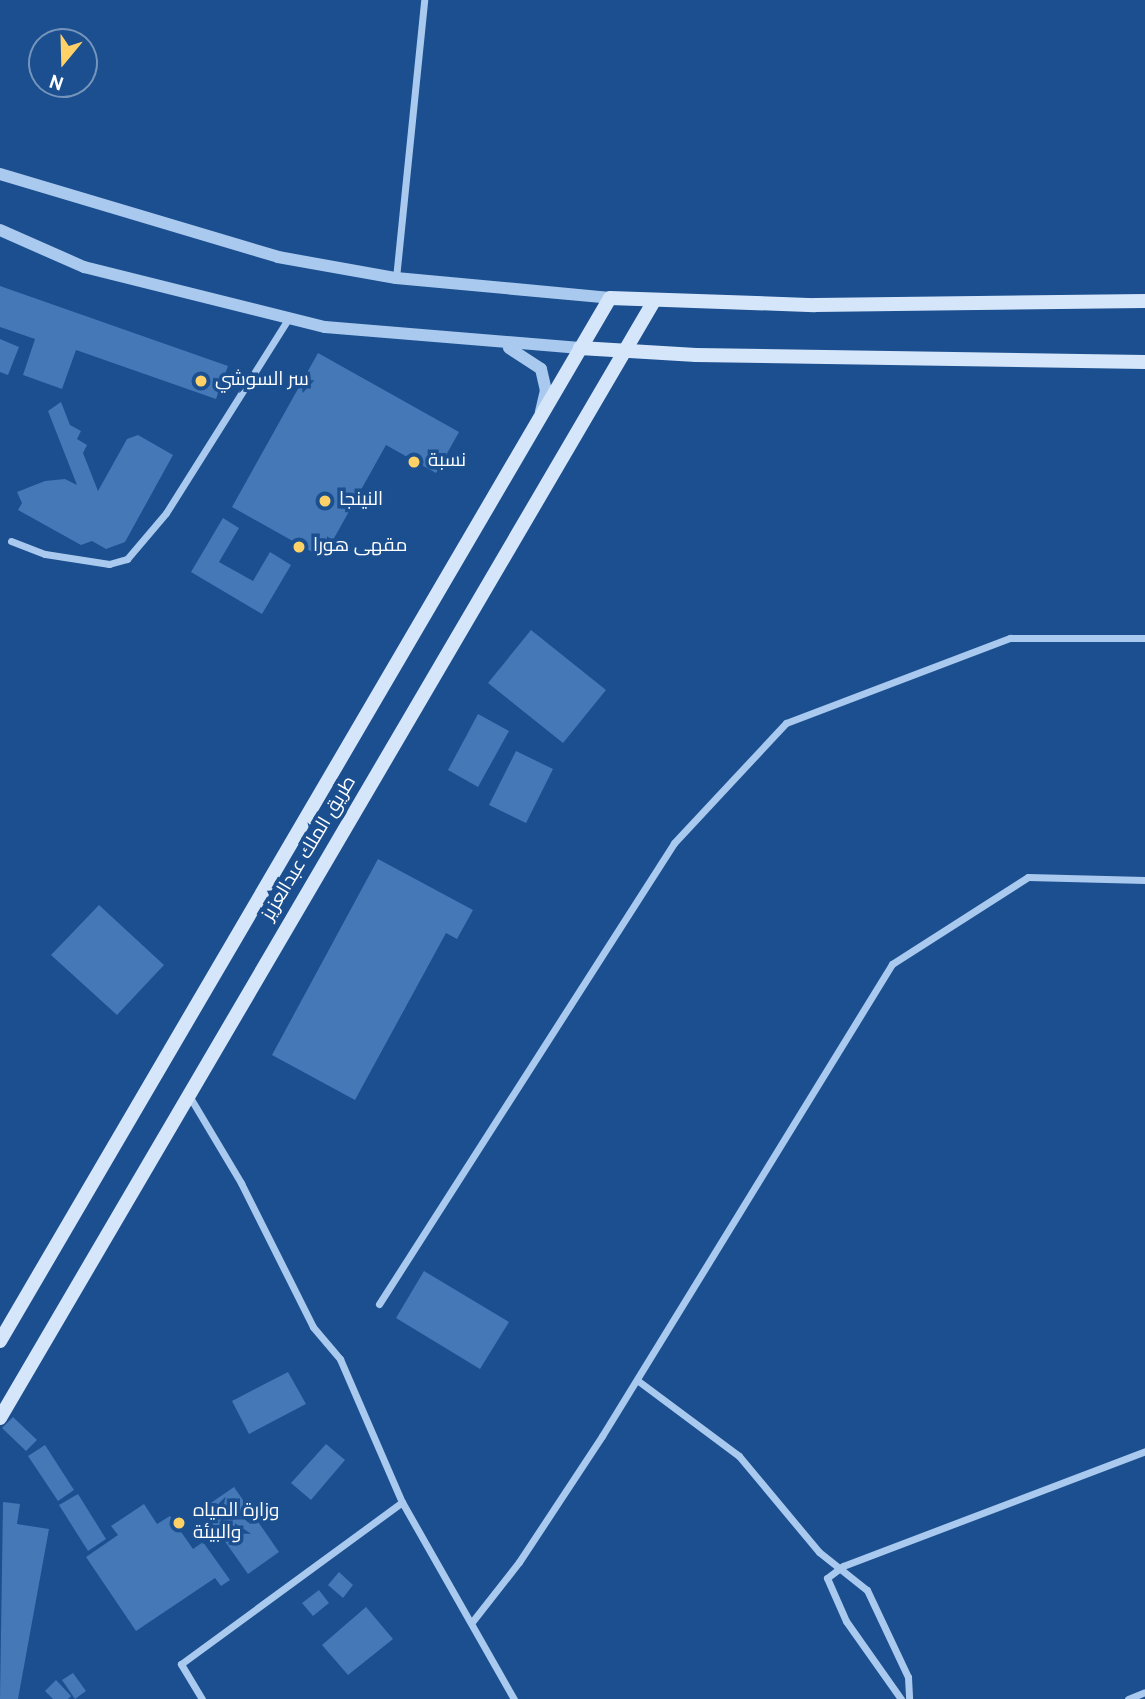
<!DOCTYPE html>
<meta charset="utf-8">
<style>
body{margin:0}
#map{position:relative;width:1145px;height:1699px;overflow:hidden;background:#1b4f8f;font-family:Overpass,Cairo,sans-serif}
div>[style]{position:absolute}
.building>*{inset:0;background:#4478b7}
.minor>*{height:7px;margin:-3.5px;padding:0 3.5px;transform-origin:3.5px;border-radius:3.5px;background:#a9c9ee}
.tertiary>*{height:12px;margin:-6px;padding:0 6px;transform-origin:6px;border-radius:6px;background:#a9c9ee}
.secondary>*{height:14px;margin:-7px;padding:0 7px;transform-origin:7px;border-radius:7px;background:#d6e6fa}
.dots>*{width:19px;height:19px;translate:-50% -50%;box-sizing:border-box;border:4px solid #1b4f8f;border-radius:50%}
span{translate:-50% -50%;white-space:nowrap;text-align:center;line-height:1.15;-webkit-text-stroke:7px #1b4f8f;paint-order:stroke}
.poi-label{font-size:19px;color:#fff}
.left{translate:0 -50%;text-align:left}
.street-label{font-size:19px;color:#fff}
.north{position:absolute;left:28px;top:28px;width:70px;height:70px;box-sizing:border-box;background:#1b4f8f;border:2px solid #7695bc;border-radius:50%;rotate:199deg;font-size:19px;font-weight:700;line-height:28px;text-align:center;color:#fff}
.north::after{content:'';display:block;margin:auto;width:24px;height:32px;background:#ffd166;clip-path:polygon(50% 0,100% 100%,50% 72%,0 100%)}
</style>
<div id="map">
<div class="building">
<div style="clip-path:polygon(0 286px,228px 366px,216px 399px,76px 350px,62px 389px,23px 375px,35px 339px,0 327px)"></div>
<div style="clip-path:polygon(0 339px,19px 347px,8px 375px,0 372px)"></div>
<div style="clip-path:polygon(318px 353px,459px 432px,436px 473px,386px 445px,323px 558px,232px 507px)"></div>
<div style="clip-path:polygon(61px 402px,70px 425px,81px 431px,77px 439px,87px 445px,83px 453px,98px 491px,127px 439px,138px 435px,173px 455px,125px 542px,106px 549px,92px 541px,81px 545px,18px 510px,22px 503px,17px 492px,45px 481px,65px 479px,77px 485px,48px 411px)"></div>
<div style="clip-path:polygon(223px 518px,239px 528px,219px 562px,253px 581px,270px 552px,291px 565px,262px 614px,191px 572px)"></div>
<div style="clip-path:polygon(531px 630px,606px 690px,563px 743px,488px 683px)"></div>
<div style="clip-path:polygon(478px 714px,509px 731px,478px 787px,448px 770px)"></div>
<div style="clip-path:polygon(516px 751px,553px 769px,526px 823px,489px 805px)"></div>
<div style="clip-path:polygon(378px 859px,473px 910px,457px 939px,446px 933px,355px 1100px,272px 1055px)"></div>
<div style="clip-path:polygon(99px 905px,164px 965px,117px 1015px,51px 955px)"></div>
<div style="clip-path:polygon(424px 1271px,509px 1322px,480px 1369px,396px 1318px)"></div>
<div style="clip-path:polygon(288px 1372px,306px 1404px,249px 1434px,232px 1401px)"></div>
<div style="clip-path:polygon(13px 1417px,37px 1440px,26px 1451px,2px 1428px)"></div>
<div style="clip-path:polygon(326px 1444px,345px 1460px,311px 1500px,291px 1483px)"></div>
<div style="clip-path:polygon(45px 1445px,74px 1490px,58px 1501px,28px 1456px)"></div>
<div style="clip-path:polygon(234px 1487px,279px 1552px,248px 1574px,202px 1509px)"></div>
<div style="clip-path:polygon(78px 1494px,106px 1539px,88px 1551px,59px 1505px)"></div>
<div style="clip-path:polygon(3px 1502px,20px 1504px,17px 1524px,49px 1529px,18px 1699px,0 1699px)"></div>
<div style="clip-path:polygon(144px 1504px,157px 1524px,170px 1516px,193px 1549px,203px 1542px,230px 1580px,221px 1586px,215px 1578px,136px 1631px,86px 1557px,118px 1535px,111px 1526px)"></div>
<div style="clip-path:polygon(339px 1572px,353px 1585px,343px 1598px,328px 1585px)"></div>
<div style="clip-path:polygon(319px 1590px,329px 1603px,313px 1616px,302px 1603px)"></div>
<div style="clip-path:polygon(366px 1607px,393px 1639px,348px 1675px,322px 1645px)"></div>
<div style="clip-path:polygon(73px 1673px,86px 1691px,75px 1699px,62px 1680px)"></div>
<div style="clip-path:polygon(56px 1680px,71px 1696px,68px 1699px,53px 1699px,45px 1691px)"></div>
</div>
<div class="minor">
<div style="left:396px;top:278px;width:279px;rotate:-84.2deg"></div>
<div style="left:11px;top:541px;width:36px;rotate:21deg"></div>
<div style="left:45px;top:554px;width:65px;rotate:8.9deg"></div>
<div style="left:109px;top:564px;width:19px;rotate:-16deg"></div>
<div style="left:127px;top:559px;width:60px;rotate:-49.7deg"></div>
<div style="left:166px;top:513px;width:229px;rotate:-57.8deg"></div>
<div style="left:188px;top:1094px;width:104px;rotate:59.2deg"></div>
<div style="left:241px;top:1183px;width:161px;rotate:63.4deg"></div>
<div style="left:313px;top:1327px;width:42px;rotate:49.8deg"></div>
<div style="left:340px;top:1359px;width:156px;rotate:66.6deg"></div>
<div style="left:402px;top:1502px;width:227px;rotate:60.4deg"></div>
<div style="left:379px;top:1304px;width:547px;rotate:-57.38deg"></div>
<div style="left:674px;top:843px;width:164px;rotate:-47deg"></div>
<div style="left:786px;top:723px;width:240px;rotate:-20.8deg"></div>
<div style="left:1010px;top:638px;width:135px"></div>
<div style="left:637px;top:1380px;width:127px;rotate:36.7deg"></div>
<div style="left:739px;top:1456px;width:125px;rotate:50.2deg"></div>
<div style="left:819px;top:1552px;width:61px;rotate:38.4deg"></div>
<div style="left:867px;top:1590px;width:96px;rotate:64.8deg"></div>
<div style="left:908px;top:1677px;width:22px;rotate:87deg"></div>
<div style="left:472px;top:1622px;width:76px;rotate:-51.9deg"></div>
<div style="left:519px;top:1562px;width:151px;rotate:-56.6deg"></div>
<div style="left:602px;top:1436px;width:554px;rotate:-58.43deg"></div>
<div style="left:892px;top:964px;width:161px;rotate:-32.6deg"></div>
<div style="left:1028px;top:877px;width:117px;rotate:1.5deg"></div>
<div style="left:202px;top:1699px;width:41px;rotate:-121deg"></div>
<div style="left:181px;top:1664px;width:274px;rotate:-36.2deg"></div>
<div style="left:901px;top:1699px;width:95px;rotate:-125.2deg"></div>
<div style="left:846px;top:1621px;width:47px;rotate:-113.8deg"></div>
<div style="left:827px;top:1578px;width:20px;rotate:-37deg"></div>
<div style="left:843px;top:1566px;width:323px;rotate:-20.8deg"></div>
<div style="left:1128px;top:1699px;width:18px;rotate:-22deg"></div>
</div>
<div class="tertiary">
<div style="left:0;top:174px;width:290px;rotate:16.6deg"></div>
<div style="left:278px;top:257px;width:120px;rotate:10.1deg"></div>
<div style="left:396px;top:278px;width:215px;rotate:5.3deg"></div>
<div style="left:0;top:230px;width:92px;rotate:23.8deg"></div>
<div style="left:84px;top:267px;width:248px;rotate:14deg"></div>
<div style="left:325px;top:327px;width:256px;rotate:4.7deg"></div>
<div style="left:509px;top:348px;width:38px;rotate:33deg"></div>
<div style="left:541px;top:369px;width:22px;rotate:77deg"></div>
<div style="left:546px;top:390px;width:23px;rotate:103deg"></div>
</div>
<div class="secondary">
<div style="left:580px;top:348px;width:116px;rotate:3.5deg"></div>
<div style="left:696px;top:355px;width:449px;rotate:0.9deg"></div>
<div style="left:0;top:1341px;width:1208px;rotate:-59.68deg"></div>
<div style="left:610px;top:298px;width:205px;rotate:2deg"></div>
<div style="left:815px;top:305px;width:330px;rotate:-0.7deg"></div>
<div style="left:0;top:1418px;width:1294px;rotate:-59.65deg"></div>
</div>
<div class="dots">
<div style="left:201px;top:381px;background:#ffd166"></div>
<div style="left:414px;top:462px;background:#ffd166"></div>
<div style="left:325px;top:501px;background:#ffd166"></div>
<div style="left:299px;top:547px;background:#ffd166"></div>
<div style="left:179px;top:1523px;background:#ffd166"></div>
</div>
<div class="poi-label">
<span class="left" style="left:215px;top:381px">سر السوشي</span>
<span class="left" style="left:428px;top:462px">نسبة</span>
<span class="left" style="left:339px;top:501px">النينجا</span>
<span class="left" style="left:313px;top:547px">مقهى هورا</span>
<span class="left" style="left:193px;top:1523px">وزارة المياه<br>والبيئة</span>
</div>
<div class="street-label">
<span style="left:310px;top:849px;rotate:-59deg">طريق الملك عبدالعزيز</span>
</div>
<div class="north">N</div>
</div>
